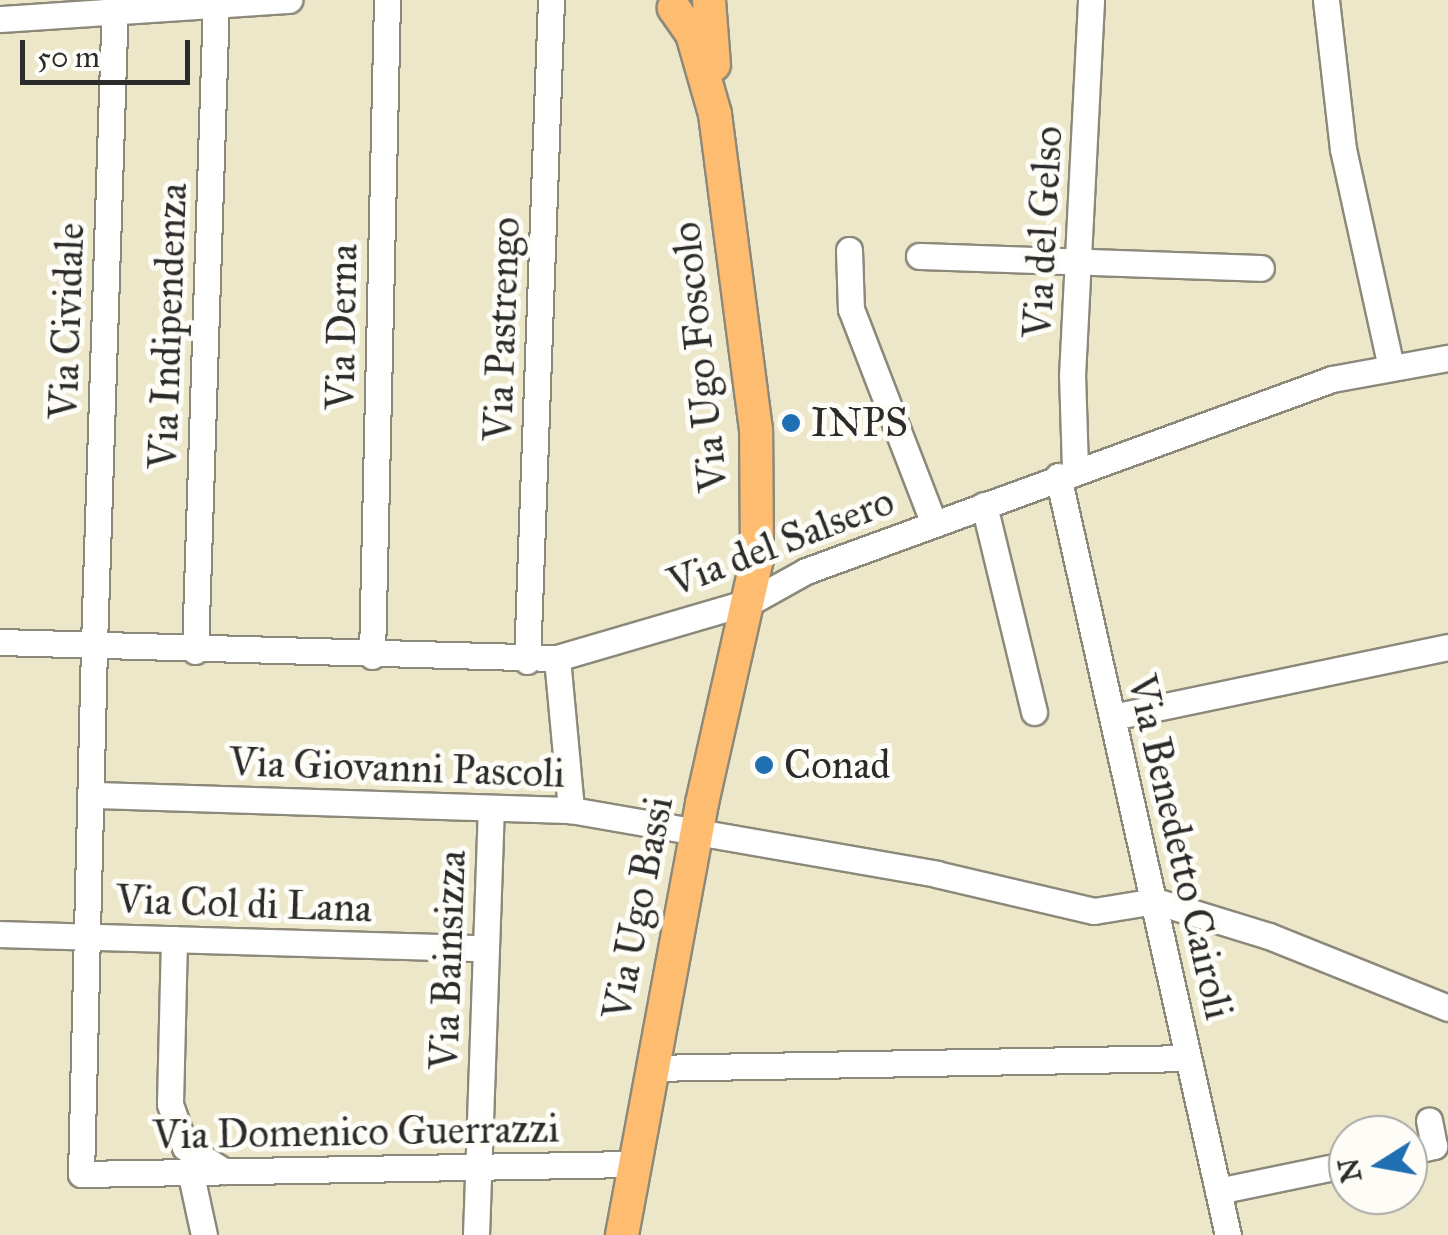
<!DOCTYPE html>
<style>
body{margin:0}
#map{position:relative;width:1448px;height:1235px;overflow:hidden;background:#ede7ca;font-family:"IM FELL Great Primer",serif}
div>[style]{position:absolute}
.roads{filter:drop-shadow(2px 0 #8c897a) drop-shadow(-2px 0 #8c897a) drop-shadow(0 2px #8c897a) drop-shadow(0 -2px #8c897a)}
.minor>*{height:25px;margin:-12.5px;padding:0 12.5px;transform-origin:12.5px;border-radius:12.5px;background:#fff}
.major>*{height:32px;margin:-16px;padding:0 16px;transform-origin:16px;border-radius:16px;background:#fdbc6f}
.dots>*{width:28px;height:28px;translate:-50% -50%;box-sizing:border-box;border:5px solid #fdfcf7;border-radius:50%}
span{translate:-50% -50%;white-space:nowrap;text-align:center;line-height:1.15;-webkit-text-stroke:10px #fdfcf7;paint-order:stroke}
.street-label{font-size:40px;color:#2b2b2b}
.poi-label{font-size:40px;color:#2b2b2b}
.left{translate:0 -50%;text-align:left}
.north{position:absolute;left:1328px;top:1115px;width:100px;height:100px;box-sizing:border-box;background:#fdfcf7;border:2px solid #a9a8a5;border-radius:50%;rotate:259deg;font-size:28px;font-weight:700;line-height:40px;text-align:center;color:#2b2b2b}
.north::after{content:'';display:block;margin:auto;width:35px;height:45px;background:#1f6fb2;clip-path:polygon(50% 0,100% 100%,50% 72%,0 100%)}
.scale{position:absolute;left:20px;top:40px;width:170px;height:45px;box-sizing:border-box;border:5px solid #2b2b2b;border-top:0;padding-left:12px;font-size:30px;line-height:35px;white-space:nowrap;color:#2b2b2b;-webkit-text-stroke:8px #fdfcf7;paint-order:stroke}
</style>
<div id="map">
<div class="roads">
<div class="minor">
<div style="left:1326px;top:0;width:150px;rotate:83.5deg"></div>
<div style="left:1343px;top:149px;width:223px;rotate:77.6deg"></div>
<div style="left:0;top:19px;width:290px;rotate:-3.8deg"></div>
<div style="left:849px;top:250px;width:59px;rotate:88.1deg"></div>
<div style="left:851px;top:309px;width:230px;rotate:68.9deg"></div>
<div style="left:919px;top:256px;width:342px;rotate:2deg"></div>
<div style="left:1075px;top:469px;width:93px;rotate:-91.8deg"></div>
<div style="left:1072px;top:376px;width:376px;rotate:-87.1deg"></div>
<div style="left:1058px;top:476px;width:778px;rotate:77.38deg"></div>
<div style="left:984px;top:505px;width:213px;rotate:76.4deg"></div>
<div style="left:0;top:642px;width:557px;rotate:1.65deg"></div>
<div style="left:557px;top:658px;width:203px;rotate:-16.3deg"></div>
<div style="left:752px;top:601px;width:62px;rotate:-29.1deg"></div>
<div style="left:806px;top:571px;width:560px;rotate:-20.05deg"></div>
<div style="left:1332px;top:379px;width:118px;rotate:-10.3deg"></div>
<div style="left:94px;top:644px;width:644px;rotate:-88.13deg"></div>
<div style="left:94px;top:647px;width:527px;rotate:91.41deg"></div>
<div style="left:81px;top:1174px;width:551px;rotate:-1.04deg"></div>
<div style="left:195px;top:651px;width:651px;rotate:-88.15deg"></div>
<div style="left:372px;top:656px;width:656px;rotate:-88.69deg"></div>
<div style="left:557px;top:658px;width:153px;rotate:84.7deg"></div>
<div style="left:527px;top:661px;width:661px;rotate:-87.92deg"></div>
<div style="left:1113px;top:717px;width:342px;rotate:-11.8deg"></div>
<div style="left:93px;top:795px;width:478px;rotate:1.8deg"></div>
<div style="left:571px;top:810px;width:371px;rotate:9.9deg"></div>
<div style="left:936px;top:874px;width:162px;rotate:13.2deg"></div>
<div style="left:1094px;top:911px;width:62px;rotate:-9.3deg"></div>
<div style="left:1155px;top:901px;width:119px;rotate:17.1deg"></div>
<div style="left:1269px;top:936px;width:193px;rotate:21.9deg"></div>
<div style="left:0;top:934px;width:486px;rotate:1.7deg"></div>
<div style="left:174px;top:939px;width:165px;rotate:91.4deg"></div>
<div style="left:170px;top:1104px;width:46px;rotate:70.8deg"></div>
<div style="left:185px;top:1147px;width:46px;rotate:31.6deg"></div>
<div style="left:650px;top:1068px;width:538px;rotate:-1.06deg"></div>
<div style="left:1408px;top:1152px;width:27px;rotate:-13deg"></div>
<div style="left:1434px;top:1146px;width:26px;rotate:-101deg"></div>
<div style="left:191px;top:1175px;width:61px;rotate:77.8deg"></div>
<div style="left:1218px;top:1191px;width:133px;rotate:-11.7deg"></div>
<div style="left:476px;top:1235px;width:427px;rotate:-88deg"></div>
</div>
<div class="major">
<div style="left:709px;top:0;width:65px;rotate:85.6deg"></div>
<div style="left:622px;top:1235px;width:439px;rotate:-79.5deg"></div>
<div style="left:702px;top:803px;width:250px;rotate:-77.3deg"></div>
<div style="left:757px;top:559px;width:129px;rotate:-90.4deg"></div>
<div style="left:756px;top:430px;width:319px;rotate:-97.4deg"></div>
<div style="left:715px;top:114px;width:83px;rotate:-106deg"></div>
<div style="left:692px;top:34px;width:32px;rotate:-125deg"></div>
</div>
</div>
<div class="dots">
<div style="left:791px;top:423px;background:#1f6fb2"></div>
<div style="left:764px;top:765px;background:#1f6fb2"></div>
</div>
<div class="street-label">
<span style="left:1043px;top:232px;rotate:-87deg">Via del Gelso</span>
<span style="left:67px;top:321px;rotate:-88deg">Via Cividale</span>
<span style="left:168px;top:326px;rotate:-88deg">Via Indipendenza</span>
<span style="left:342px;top:327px;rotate:-89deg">Via Derna</span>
<span style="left:502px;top:329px;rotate:-88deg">Via Pastrengo</span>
<span style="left:700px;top:357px;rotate:-96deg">Via Ugo Foscolo</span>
<span style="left:781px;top:542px;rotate:-21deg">Via del Salsero</span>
<span style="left:397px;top:768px;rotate:2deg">Via Giovanni Pascoli</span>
<span style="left:1180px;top:847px;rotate:77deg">Via Benedetto Cairoli</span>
<span style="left:244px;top:904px;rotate:2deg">Via Col di Lana</span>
<span style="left:638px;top:908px;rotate:-79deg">Via Ugo Bassi</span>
<span style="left:448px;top:960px;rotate:-88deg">Via Bainsizza</span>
<span style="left:356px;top:1132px;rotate:-1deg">Via Domenico Guerrazzi</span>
</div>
<div class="poi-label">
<span class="left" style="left:811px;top:423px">INPS</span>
<span class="left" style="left:784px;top:765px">Conad</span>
</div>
<div class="north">N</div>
<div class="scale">50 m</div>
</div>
